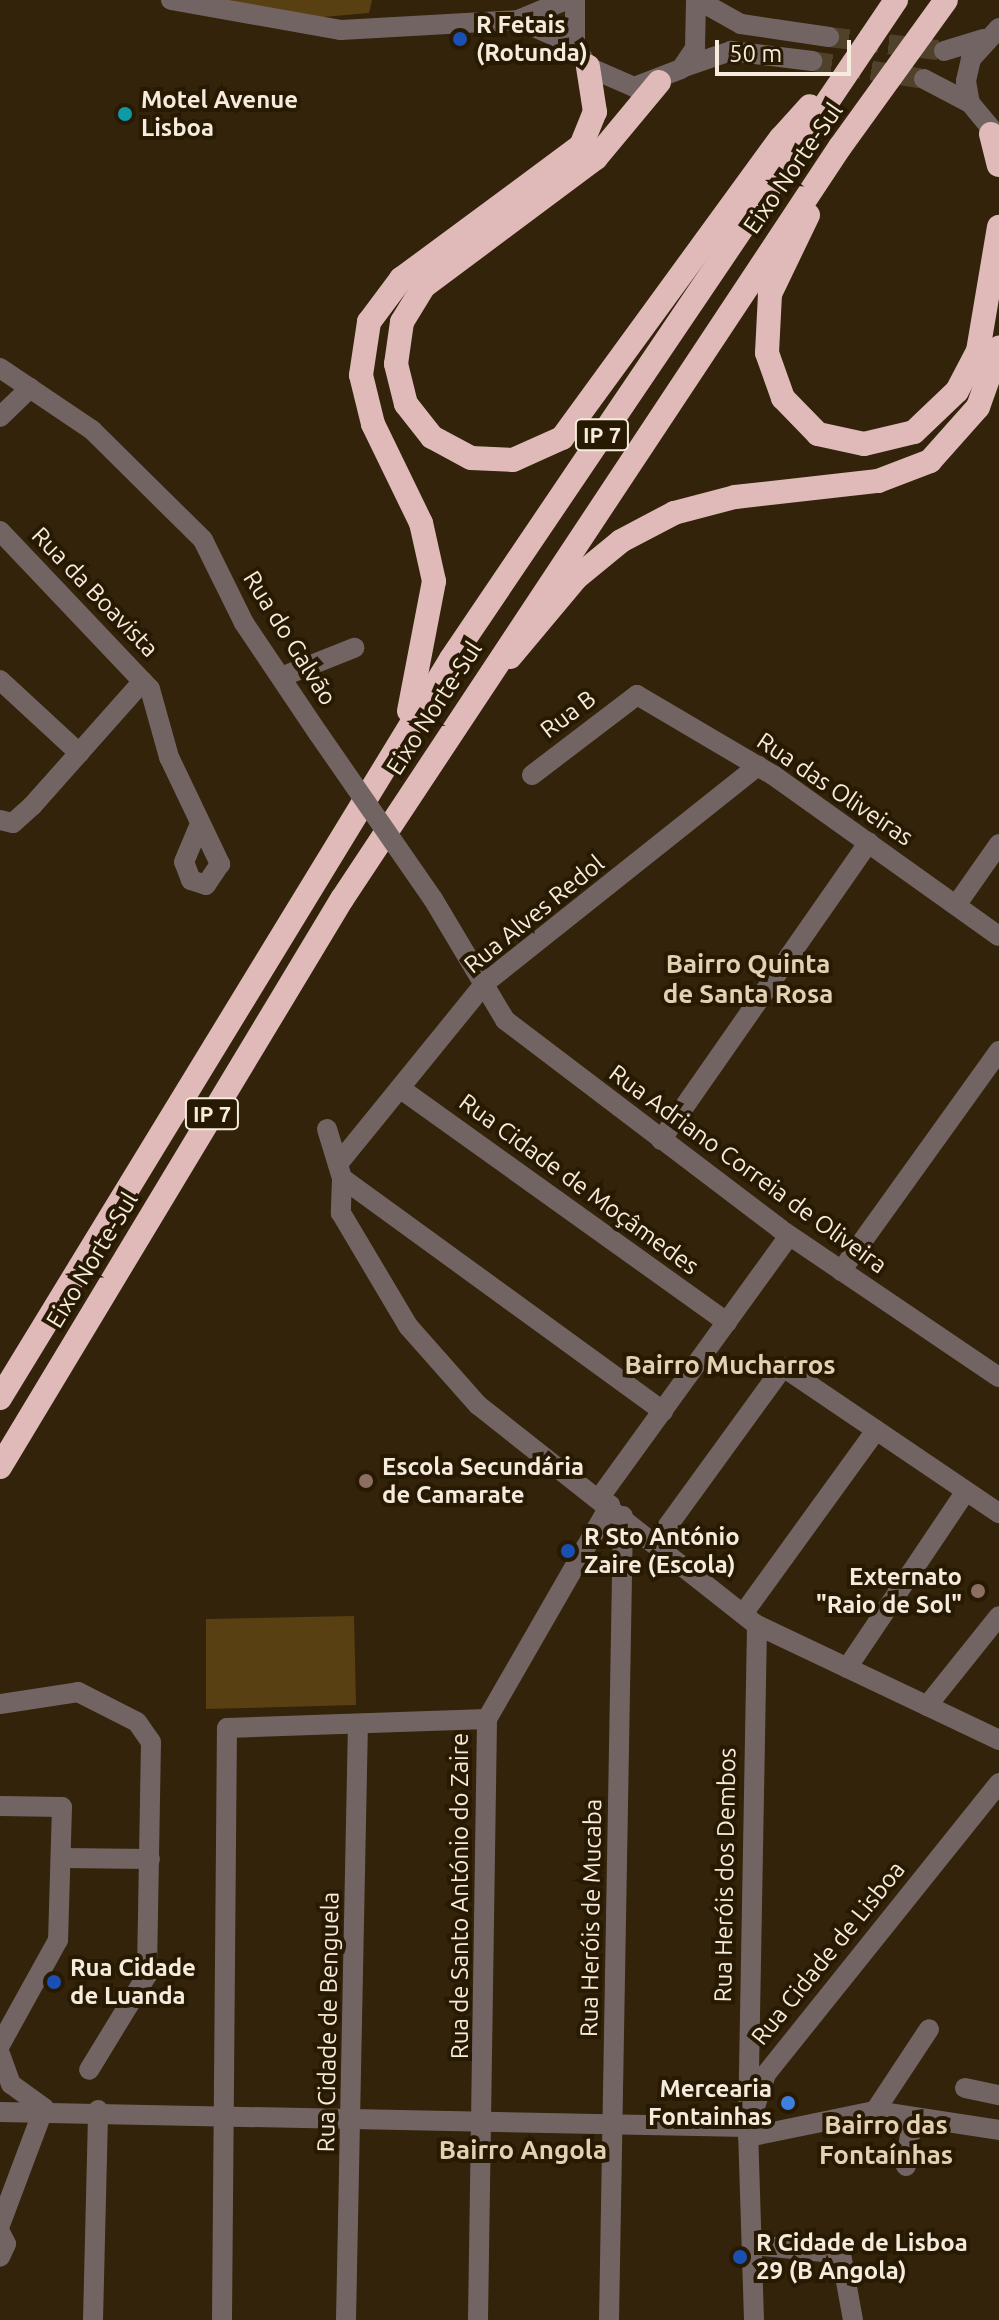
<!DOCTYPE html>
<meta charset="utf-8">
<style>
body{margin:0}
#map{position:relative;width:999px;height:2320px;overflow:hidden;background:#32230a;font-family:Ubuntu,sans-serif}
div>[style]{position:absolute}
.green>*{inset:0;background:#594013}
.minor-tunnel>*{height:20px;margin-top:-10px;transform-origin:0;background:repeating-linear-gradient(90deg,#4f412a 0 20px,transparent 0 30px)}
.minor>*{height:20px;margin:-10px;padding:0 10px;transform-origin:10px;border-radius:10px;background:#736464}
.highway>*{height:24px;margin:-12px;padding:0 12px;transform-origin:12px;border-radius:12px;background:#e0bab9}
.minor-bridge>*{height:20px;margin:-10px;padding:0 10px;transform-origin:10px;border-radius:10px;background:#736464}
.highway-bridge>*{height:24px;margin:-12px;padding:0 12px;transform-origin:12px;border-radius:12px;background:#e0bab9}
.dots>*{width:22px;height:22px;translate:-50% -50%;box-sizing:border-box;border:4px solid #281a02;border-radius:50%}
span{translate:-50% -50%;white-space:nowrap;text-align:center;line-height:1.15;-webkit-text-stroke:8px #281a02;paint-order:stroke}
.shield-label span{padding:2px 6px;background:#281a02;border:2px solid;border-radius:6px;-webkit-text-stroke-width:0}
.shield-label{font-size:22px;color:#f6ecdd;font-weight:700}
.poi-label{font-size:24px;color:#f6ecdd;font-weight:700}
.left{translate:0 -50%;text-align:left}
.right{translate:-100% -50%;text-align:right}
.street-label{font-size:24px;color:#f6ecdd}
.neighbourhood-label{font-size:26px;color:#e4d1b4;font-weight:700}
.scale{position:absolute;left:715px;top:40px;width:136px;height:36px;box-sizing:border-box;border:4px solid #f6ecdd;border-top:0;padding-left:10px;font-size:24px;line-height:28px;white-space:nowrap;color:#f6ecdd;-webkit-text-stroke:6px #281a02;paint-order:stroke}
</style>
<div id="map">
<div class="green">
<div style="clip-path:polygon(217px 0,372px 0,369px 13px,301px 19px)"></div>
<div style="clip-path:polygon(354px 1616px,356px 1705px,206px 1709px,206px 1619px)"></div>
</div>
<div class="minor-tunnel">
<div style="left:829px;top:37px;width:116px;rotate:6.9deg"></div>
<div style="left:812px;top:61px;width:113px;rotate:9.1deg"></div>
</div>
<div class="minor">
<div style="left:171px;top:0;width:173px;rotate:10deg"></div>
<div style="left:341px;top:30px;width:177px;rotate:-3.2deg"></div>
<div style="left:518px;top:20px;width:52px;rotate:-22.6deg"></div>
<div style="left:575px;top:0;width:45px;rotate:90deg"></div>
<div style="left:575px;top:45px;width:26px;rotate:59deg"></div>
<div style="left:588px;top:67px;width:50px;rotate:23.5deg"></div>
<div style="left:634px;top:87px;width:50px;rotate:-21deg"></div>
<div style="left:681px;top:69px;width:25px;rotate:-56deg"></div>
<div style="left:695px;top:48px;width:48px;rotate:-88.8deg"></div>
<div style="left:698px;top:0;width:49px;rotate:29.2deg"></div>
<div style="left:741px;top:24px;width:89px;rotate:8.4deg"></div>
<div style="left:518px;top:20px;width:62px;rotate:23.7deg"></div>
<div style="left:999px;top:28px;width:42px;rotate:132.1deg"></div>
<div style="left:971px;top:59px;width:23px;rotate:103deg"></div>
<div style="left:966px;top:81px;width:22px;rotate:80deg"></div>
<div style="left:970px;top:103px;width:45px;rotate:50.4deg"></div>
<div style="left:944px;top:51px;width:41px;rotate:-17.1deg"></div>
<div style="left:684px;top:67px;width:50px;rotate:-18.8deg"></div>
<div style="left:731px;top:51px;width:82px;rotate:7deg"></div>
<div style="left:924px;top:79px;width:52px;rotate:27.6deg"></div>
<div style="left:0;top:368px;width:111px;rotate:34deg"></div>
<div style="left:92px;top:430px;width:156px;rotate:44.7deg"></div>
<div style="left:203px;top:540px;width:93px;rotate:63.7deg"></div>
<div style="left:244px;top:623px;width:133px;rotate:56.1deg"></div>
<div style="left:0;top:417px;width:42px;rotate:-44deg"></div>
<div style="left:0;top:531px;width:218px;rotate:46.5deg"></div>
<div style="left:150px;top:689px;width:71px;rotate:74.4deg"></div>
<div style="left:169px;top:757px;width:119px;rotate:64.5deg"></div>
<div style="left:220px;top:864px;width:25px;rotate:124deg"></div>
<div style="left:206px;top:885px;width:16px;rotate:-162deg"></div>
<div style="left:191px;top:880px;width:19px;rotate:-111deg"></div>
<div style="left:184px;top:862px;width:41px;rotate:-67.2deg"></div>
<div style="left:281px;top:677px;width:79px;rotate:-21.7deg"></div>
<div style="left:0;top:680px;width:108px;rotate:42.7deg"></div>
<div style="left:532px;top:775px;width:132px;rotate:-37.3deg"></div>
<div style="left:637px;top:695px;width:158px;rotate:30.5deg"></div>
<div style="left:773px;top:775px;width:277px;rotate:35.5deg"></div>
<div style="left:0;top:820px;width:13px;rotate:13deg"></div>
<div style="left:13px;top:823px;width:25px;rotate:-42deg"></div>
<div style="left:32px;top:806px;width:167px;rotate:-48.4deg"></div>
<div style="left:433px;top:899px;width:141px;rotate:59.2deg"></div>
<div style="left:505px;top:1020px;width:345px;rotate:37.2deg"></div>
<div style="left:780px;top:1229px;width:264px;rotate:34.1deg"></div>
<div style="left:957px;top:904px;width:73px;rotate:-55deg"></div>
<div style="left:401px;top:1089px;width:401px;rotate:35.6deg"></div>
<div style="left:327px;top:1129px;width:51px;rotate:73deg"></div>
<div style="left:342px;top:1178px;width:35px;rotate:92deg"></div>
<div style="left:341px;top:1213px;width:131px;rotate:59.3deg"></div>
<div style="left:408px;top:1326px;width:106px;rotate:48.5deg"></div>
<div style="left:478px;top:1405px;width:355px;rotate:38.3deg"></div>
<div style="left:757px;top:1625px;width:268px;rotate:25.4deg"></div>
<div style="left:661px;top:1140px;width:363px;rotate:-55.1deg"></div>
<div style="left:338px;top:1164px;width:233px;rotate:-50.9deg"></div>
<div style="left:485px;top:983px;width:349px;rotate:-38.5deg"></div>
<div style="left:342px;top:1178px;width:397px;rotate:36deg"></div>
<div style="left:841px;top:1271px;width:271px;rotate:-54.3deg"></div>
<div style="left:600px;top:1497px;width:322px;rotate:-54.1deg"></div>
<div style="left:656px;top:1542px;width:216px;rotate:-54deg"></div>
<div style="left:783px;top:1367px;width:261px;rotate:34.1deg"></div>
<div style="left:743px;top:1614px;width:227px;rotate:-54.1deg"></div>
<div style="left:847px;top:1668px;width:213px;rotate:-56.1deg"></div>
<div style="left:0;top:1704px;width:79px;rotate:-8.7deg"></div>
<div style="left:78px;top:1692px;width:66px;rotate:27deg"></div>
<div style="left:137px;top:1722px;width:24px;rotate:55deg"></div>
<div style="left:151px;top:1742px;width:233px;rotate:91deg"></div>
<div style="left:147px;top:1975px;width:111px;rotate:121.4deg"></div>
<div style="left:927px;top:1706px;width:115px;rotate:-51.3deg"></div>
<div style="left:0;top:1806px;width:62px;rotate:0.9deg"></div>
<div style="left:62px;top:1807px;width:133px;rotate:91.7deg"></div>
<div style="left:58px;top:1940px;width:120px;rotate:118.9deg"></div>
<div style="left:61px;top:1858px;width:89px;rotate:0.6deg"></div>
<div style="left:0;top:2054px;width:32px;rotate:70deg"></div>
<div style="left:11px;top:2084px;width:41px;rotate:36deg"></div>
<div style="left:965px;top:2088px;width:35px;rotate:12deg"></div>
<div style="left:875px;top:2111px;width:98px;rotate:-56.6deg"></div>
<div style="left:0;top:2112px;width:748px;rotate:1.15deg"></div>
<div style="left:748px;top:2127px;width:502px;rotate:-88.97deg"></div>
<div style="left:748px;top:2137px;width:130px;rotate:-11.6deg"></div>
<div style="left:875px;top:2111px;width:125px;rotate:8.7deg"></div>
<div style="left:906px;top:2166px;width:47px;rotate:-82.7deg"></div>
<div style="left:0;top:2225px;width:125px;rotate:-69.4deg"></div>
<div style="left:0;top:2232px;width:13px;rotate:63deg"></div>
<div style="left:6px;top:2244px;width:14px;rotate:115deg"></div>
<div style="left:753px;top:2245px;width:88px;rotate:5.8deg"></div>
<div style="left:841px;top:2254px;width:67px;rotate:79.7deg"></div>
<div style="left:93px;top:2320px;width:210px;rotate:-88.6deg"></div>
<div style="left:222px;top:2320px;width:592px;rotate:-89.52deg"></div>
<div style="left:227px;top:1728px;width:260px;rotate:-2deg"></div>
<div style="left:346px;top:2320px;width:596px;rotate:-88.85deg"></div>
<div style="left:478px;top:2320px;width:601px;rotate:-89.14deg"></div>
<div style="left:487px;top:1719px;width:247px;rotate:-60.1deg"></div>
<div style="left:609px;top:2320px;width:804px;rotate:-89deg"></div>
<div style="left:754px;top:2320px;width:193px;rotate:-91.8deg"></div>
<div style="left:748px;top:2127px;width:56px;rotate:-71.2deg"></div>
<div style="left:766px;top:2074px;width:373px;rotate:-51.3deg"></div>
</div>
<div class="highway">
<div style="left:659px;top:82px;width:99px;rotate:129.7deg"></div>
<div style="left:596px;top:158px;width:214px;rotate:143.3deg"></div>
<div style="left:424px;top:286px;width:42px;rotate:121.4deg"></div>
<div style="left:402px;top:322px;width:42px;rotate:98.1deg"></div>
<div style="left:396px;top:364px;width:41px;rotate:76deg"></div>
<div style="left:406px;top:404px;width:42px;rotate:51.8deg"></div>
<div style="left:432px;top:437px;width:44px;rotate:28.3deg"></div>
<div style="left:471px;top:458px;width:42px;rotate:2.7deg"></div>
<div style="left:513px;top:460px;width:54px;rotate:-24.2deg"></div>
<div style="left:562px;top:438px;width:371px;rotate:-53.9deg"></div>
<div style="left:991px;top:134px;width:32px;rotate:76deg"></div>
<div style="left:808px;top:215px;width:88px;rotate:115.7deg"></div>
<div style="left:770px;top:294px;width:59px;rotate:92.9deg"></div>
<div style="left:767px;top:353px;width:48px;rotate:70.4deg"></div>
<div style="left:783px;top:398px;width:50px;rotate:45.8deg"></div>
<div style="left:818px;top:434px;width:47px;rotate:12.3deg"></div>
<div style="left:864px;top:444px;width:51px;rotate:-13.5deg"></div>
<div style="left:914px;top:432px;width:59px;rotate:-43.6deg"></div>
<div style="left:957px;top:391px;width:45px;rotate:-62.3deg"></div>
<div style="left:978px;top:351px;width:126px;rotate:-80.4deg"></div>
<div style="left:510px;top:657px;width:103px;rotate:-50.1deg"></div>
<div style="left:576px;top:578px;width:58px;rotate:-39.4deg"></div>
<div style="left:621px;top:541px;width:60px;rotate:-27.8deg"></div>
<div style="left:674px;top:513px;width:63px;rotate:-14.7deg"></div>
<div style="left:735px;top:497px;width:144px;rotate:-6.4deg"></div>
<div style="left:878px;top:481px;width:56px;rotate:-21deg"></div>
<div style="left:930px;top:461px;width:72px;rotate:-48.4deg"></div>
<div style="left:978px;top:407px;width:63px;rotate:-70.4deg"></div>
<div style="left:409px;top:711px;width:132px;rotate:-79.1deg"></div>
<div style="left:434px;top:581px;width:59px;rotate:-102.6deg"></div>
<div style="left:421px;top:523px;width:110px;rotate:-115.9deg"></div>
<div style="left:373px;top:424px;width:50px;rotate:-103.8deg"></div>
<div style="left:361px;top:375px;width:54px;rotate:-81.4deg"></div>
<div style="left:369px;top:322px;width:54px;rotate:-53.3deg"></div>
<div style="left:401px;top:279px;width:224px;rotate:-36.5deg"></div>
<div style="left:581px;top:146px;width:37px;rotate:-68deg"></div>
<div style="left:595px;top:112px;width:46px;rotate:-98.8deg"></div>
<div style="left:0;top:1398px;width:866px;rotate:-58.6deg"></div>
<div style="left:451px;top:659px;width:625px;rotate:-55.95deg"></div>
<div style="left:0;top:1467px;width:663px;rotate:-58.95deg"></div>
<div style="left:342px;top:899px;width:902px;rotate:-56.49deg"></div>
</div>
<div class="minor-bridge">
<div style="left:318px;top:733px;width:202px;rotate:55.3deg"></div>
</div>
<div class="highway-bridge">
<div style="left:781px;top:138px;width:43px;rotate:-47.8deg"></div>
<div style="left:801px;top:141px;width:170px;rotate:-56deg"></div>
<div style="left:840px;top:147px;width:181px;rotate:-54.2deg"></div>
</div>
<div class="dots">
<div style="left:460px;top:39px;background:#1a4fb4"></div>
<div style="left:125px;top:114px;background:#0f9aa8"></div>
<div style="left:366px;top:1481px;background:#8d6e63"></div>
<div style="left:568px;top:1551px;background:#1a4fb4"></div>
<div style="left:978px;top:1591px;background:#8d6e63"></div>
<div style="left:54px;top:1982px;background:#1a4fb4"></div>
<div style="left:788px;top:2103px;background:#3f7fe0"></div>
<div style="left:740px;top:2257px;background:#1a4fb4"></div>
</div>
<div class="shield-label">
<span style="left:602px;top:435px">IP 7</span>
<span style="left:212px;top:1114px">IP 7</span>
</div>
<div class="poi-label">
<span class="left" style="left:476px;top:39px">R Fetais<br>(Rotunda)</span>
<span class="left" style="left:141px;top:114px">Motel Avenue<br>Lisboa</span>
<span class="left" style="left:382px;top:1481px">Escola Secundária<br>de Camarate</span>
<span class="left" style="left:584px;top:1551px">R Sto António<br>Zaire (Escola)</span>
<span class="right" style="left:962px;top:1591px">Externato<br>"Raio de Sol"</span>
<span class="left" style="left:70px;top:1982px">Rua Cidade<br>de Luanda</span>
<span class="right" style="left:772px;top:2103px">Mercearia<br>Fontainhas</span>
<span class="left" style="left:756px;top:2257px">R Cidade de Lisboa<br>29 (B Angola)</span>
</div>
<div class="street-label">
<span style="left:793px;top:168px;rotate:-55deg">Eixo Norte-Sul</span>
<span style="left:95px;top:592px;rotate:46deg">Rua da Boavista</span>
<span style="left:290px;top:638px;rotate:58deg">Rua do Galvão</span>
<span style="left:434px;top:708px;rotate:-57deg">Eixo Norte-Sul</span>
<span style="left:568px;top:714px;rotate:-37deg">Rua B</span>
<span style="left:835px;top:789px;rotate:34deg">Rua das Oliveiras</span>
<span style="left:534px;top:914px;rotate:-39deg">Rua Alves Redol</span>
<span style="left:748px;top:1169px;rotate:36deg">Rua Adriano Correia de Oliveira</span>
<span style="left:579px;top:1184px;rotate:36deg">Rua Cidade de Moçâmedes</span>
<span style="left:92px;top:1260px;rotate:-59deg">Eixo Norte-Sul</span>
<span style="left:725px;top:1875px;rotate:-89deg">Rua Heróis dos Dembos</span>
<span style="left:460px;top:1896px;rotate:-90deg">Rua de Santo António do Zaire</span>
<span style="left:591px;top:1918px;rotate:-89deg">Rua Heróis de Mucaba</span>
<span style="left:828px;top:1953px;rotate:-51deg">Rua Cidade de Lisboa</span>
<span style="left:328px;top:2022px;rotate:-89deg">Rua Cidade de Benguela</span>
</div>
<div class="neighbourhood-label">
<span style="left:748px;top:979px">Bairro Quinta<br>de Santa Rosa</span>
<span style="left:730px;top:1365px">Bairro Mucharros</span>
<span style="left:886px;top:2140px">Bairro das<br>Fontaínhas</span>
<span style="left:523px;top:2150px">Bairro Angola</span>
</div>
<div class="scale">50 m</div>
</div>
